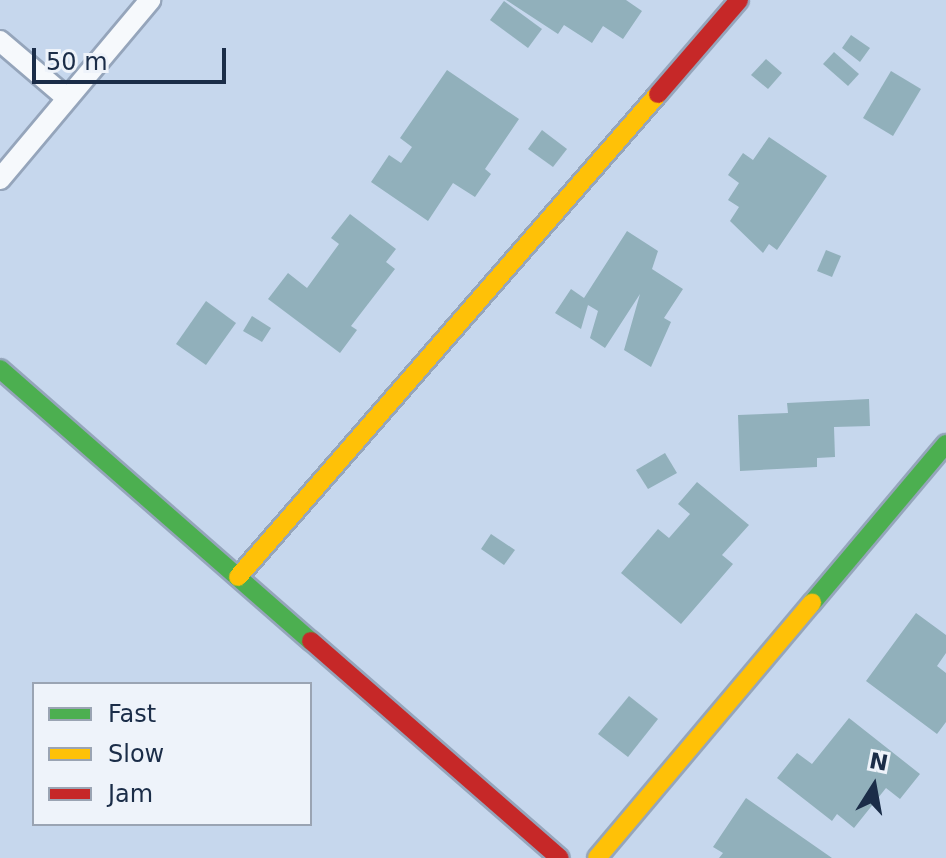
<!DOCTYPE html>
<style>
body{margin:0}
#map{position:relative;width:946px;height:858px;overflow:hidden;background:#c6d7ed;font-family:"DejaVu Sans",sans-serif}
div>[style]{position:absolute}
.building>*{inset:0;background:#91b0bb}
.roads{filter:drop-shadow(2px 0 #95a5bb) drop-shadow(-2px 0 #95a5bb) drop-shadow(0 2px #95a5bb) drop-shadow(0 -2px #95a5bb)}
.street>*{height:20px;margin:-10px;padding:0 10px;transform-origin:10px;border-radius:10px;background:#f6f9fc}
.fast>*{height:18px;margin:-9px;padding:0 9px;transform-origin:9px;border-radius:9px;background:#4caf50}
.slow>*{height:18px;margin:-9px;padding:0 9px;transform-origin:9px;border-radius:9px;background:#ffc107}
.jam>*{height:18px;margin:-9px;padding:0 9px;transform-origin:9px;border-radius:9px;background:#c62828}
span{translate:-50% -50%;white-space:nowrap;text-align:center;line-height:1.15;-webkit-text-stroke:6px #eef3fa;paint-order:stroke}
.legend{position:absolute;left:32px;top:682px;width:280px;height:144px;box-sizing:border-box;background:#eef3fa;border:2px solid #9aa4b3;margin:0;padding:10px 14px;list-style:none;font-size:24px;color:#1b2d48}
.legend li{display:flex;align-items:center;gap:16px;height:40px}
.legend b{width:40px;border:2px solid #9aa4b3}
.north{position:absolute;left:834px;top:746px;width:80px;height:80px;-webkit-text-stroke:6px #eef3fa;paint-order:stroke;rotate:11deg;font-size:22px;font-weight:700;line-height:32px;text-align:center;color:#1b2d48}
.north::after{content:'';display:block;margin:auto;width:28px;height:36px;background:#1b2d48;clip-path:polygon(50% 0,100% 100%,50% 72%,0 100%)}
.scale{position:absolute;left:32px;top:48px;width:194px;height:36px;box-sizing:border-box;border:4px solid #1b2d48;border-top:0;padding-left:10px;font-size:24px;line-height:28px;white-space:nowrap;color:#1b2d48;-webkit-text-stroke:6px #eef3fa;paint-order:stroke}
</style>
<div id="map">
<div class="building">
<div style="clip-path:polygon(506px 0,626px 0,642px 11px,623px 39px,603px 26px,592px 43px,564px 25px,558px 34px)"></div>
<div style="clip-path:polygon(504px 1px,542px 29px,528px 48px,490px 20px)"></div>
<div style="clip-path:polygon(851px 35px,870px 48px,860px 62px,842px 48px)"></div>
<div style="clip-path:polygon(834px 52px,859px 74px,848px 86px,823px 64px)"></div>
<div style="clip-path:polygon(766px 59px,782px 73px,768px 89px,751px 75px)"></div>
<div style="clip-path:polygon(447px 70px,519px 119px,485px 169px,491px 174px,475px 197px,453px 183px,428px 221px,371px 182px,389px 155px,401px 163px,412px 147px,400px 138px)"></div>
<div style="clip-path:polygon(891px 71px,921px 89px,893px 136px,863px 118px)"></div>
<div style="clip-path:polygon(542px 130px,567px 149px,553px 167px,528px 149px)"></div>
<div style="clip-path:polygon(769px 137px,827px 176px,777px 250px,769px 244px,763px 253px,730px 221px,739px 207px,728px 200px,739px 183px,728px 175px,743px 153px,753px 160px)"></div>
<div style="clip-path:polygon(350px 214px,396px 249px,386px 262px,395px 269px,351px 326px,357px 330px,340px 353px,268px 299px,288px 273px,307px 288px,339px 244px,331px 238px)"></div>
<div style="clip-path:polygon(627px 231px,658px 251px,652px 269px,683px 289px,664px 318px,671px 322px,651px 367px,624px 350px,640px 294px,605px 348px,590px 338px,598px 311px,588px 305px,581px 329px,555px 313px,571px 289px,584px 298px)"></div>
<div style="clip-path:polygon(826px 250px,841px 256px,832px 277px,817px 271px)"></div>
<div style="clip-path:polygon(206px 301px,236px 323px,206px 365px,176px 344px)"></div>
<div style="clip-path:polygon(252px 316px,271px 328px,262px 342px,243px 331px)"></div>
<div style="clip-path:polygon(869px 399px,870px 426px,834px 427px,835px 457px,817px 458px,817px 467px,740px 471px,738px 415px,788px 413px,787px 403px)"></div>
<div style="clip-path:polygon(665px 453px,677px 473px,648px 489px,636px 470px)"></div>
<div style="clip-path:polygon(697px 482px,749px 525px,722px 555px,733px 564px,681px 624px,621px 573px,658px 529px,669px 538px,690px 514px,678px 504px)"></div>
<div style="clip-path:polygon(491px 534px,515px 550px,504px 565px,481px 549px)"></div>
<div style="clip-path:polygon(916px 613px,946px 635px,946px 653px,937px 666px,946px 673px,946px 722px,937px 734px,866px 681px)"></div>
<div style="clip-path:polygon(629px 696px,658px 719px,628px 757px,598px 734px)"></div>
<div style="clip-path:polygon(849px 718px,920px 774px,900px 799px,886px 788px,854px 828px,837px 814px,832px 821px,777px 778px,797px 753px,812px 764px)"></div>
<div style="clip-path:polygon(746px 798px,832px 858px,719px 858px,723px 853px,713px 847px)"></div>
</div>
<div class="roads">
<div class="street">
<div style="left:0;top:41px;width:88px;rotate:40.4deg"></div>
<div style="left:0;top:179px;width:234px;rotate:-50deg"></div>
</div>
<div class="fast">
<div style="left:0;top:369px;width:413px;rotate:41.2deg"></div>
<div style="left:812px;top:603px;width:208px;rotate:-49.9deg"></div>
</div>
<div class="slow">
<div style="left:238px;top:577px;width:640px;rotate:-48.99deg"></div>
<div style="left:597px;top:858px;width:334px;rotate:-49.9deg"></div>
</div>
<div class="jam">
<div style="left:658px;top:94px;width:124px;rotate:-49.2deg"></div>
<div style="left:311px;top:641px;width:330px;rotate:41.1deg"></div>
</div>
</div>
<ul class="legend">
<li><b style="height:10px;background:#4caf50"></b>Fast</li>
<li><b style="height:10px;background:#ffc107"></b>Slow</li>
<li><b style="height:10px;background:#c62828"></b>Jam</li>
</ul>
<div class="north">N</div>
<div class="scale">50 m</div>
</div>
